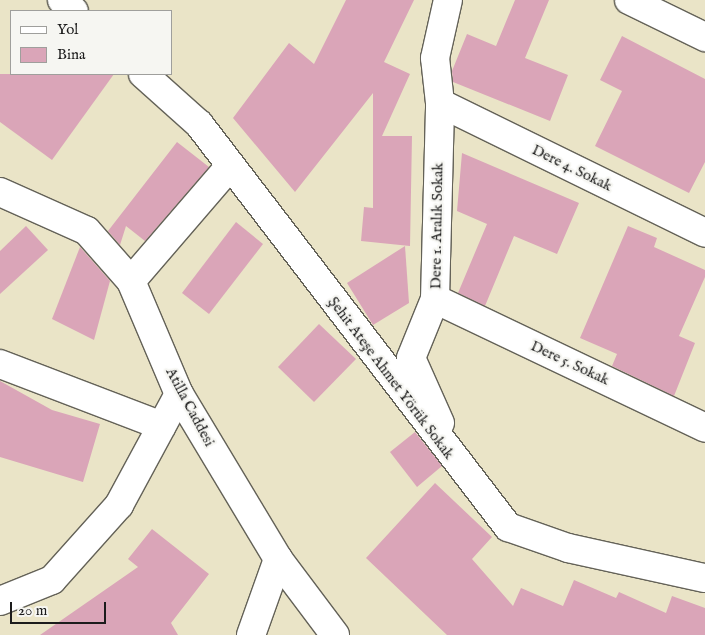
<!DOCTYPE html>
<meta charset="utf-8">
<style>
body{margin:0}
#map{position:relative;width:705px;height:635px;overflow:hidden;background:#eae4c7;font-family:"IM FELL English",serif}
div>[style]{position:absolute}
.building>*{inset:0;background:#daa5b8}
.roads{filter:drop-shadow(1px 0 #646258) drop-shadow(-1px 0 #646258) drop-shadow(0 1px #646258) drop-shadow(0 -1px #646258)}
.minor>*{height:28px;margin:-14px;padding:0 14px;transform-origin:14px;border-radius:14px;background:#fff}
span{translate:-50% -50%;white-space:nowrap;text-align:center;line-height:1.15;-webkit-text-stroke:4.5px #f6f6f2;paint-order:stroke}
.street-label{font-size:15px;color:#1c1c1c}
.legend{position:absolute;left:10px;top:10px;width:162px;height:65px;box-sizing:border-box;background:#f6f6f2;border:1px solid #9f9f9c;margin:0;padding:6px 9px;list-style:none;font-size:15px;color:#1c1c1c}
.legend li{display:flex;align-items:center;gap:10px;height:25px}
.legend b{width:25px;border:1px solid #9f9f9c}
.scale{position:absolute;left:10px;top:602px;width:96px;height:22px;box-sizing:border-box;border:2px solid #1c1c1c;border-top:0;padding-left:6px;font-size:15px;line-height:18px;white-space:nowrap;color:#1c1c1c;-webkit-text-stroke:4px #f6f6f2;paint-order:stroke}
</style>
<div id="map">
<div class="building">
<div style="clip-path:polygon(346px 0,414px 0,384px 62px,410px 74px,382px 136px,412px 136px,410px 246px,361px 241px,364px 207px,373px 208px,373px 93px,295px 192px,233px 118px,289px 43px,314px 64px)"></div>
<div style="clip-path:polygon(515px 0,549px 0,525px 58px,568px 75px,550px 121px,453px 82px,452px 71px,467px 34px,496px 46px)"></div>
<div style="clip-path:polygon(622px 36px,705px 79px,705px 162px,689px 193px,595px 146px,622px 91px,600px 80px)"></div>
<div style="clip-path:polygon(0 74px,114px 74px,52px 160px,0 122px)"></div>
<div style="clip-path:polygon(177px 142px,209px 167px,145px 241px,126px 226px,120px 245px,108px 231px)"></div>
<div style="clip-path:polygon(462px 153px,579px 203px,557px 254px,514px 236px,485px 306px,458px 293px,487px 224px,457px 211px)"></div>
<div style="clip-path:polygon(236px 222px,263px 244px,209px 314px,182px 293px)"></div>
<div style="clip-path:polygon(26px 226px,48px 250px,0 294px,0 251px)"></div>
<div style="clip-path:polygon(628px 226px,657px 238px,654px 247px,705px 270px,705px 277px,679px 336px,695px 343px,674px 396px,612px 366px,617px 354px,580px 338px)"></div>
<div style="clip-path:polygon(405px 246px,409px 303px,373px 325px,347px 283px)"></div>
<div style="clip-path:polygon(80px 247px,110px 281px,94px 340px,52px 319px)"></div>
<div style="clip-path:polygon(319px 324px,356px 359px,314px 402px,278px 367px)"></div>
<div style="clip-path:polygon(0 381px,52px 410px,100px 424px,83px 482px,0 457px)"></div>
<div style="clip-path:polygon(415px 432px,442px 466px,417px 487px,390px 452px)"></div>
<div style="clip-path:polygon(435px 483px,492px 537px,472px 559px,513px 606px,521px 588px,563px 606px,574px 580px,616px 598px,619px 592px,666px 613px,672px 596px,705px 608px,705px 635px,447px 635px,366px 558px)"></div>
<div style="clip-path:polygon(152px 529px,209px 574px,171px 623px,178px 635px,40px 635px,138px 567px,128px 559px)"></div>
</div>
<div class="roads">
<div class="minor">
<div style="left:62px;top:0;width:16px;rotate:43deg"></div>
<div style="left:629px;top:0;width:85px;rotate:26deg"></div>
<div style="left:143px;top:74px;width:75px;rotate:41.8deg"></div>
<div style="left:199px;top:124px;width:508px;rotate:52.52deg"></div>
<div style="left:508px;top:527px;width:64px;rotate:19.3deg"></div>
<div style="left:568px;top:548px;width:140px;rotate:12.4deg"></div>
<div style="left:440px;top:103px;width:295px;rotate:26.1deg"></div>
<div style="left:0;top:192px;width:95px;rotate:24.1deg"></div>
<div style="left:87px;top:231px;width:67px;rotate:48.7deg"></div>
<div style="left:131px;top:281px;width:123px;rotate:67deg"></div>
<div style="left:179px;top:394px;width:192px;rotate:59deg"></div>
<div style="left:278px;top:559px;width:95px;rotate:53.1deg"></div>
<div style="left:131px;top:281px;width:152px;rotate:-49.3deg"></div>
<div style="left:435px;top:299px;width:299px;rotate:25.5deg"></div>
<div style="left:0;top:364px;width:173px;rotate:20.9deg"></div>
<div style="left:440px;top:423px;width:71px;rotate:-114deg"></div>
<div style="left:411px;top:358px;width:64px;rotate:-67.9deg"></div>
<div style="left:435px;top:299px;width:196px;rotate:-88.5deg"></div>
<div style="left:440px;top:103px;width:45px;rotate:-96.3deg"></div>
<div style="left:435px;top:58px;width:59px;rotate:-77.4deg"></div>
<div style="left:0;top:601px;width:56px;rotate:-22deg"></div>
<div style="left:52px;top:580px;width:101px;rotate:-48.2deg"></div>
<div style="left:119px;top:505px;width:126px;rotate:-61.6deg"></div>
<div style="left:251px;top:635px;width:81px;rotate:-70.4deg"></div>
</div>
</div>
<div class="street-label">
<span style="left:572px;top:168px;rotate:26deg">Dere 4. Sokak</span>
<span style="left:437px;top:226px;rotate:-89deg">Dere 1. Aralık Sokak</span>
<span style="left:570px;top:363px;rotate:25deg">Dere 5. Sokak</span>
<span style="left:391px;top:378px;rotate:53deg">Şehit Ateşe Ahmet Yörük Sokak</span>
<span style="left:190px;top:407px;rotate:62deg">Atilla Caddesi</span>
</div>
<ul class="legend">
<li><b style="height:6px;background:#fff"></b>Yol</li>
<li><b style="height:14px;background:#daa5b8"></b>Bina</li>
</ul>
<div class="scale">20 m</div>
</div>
